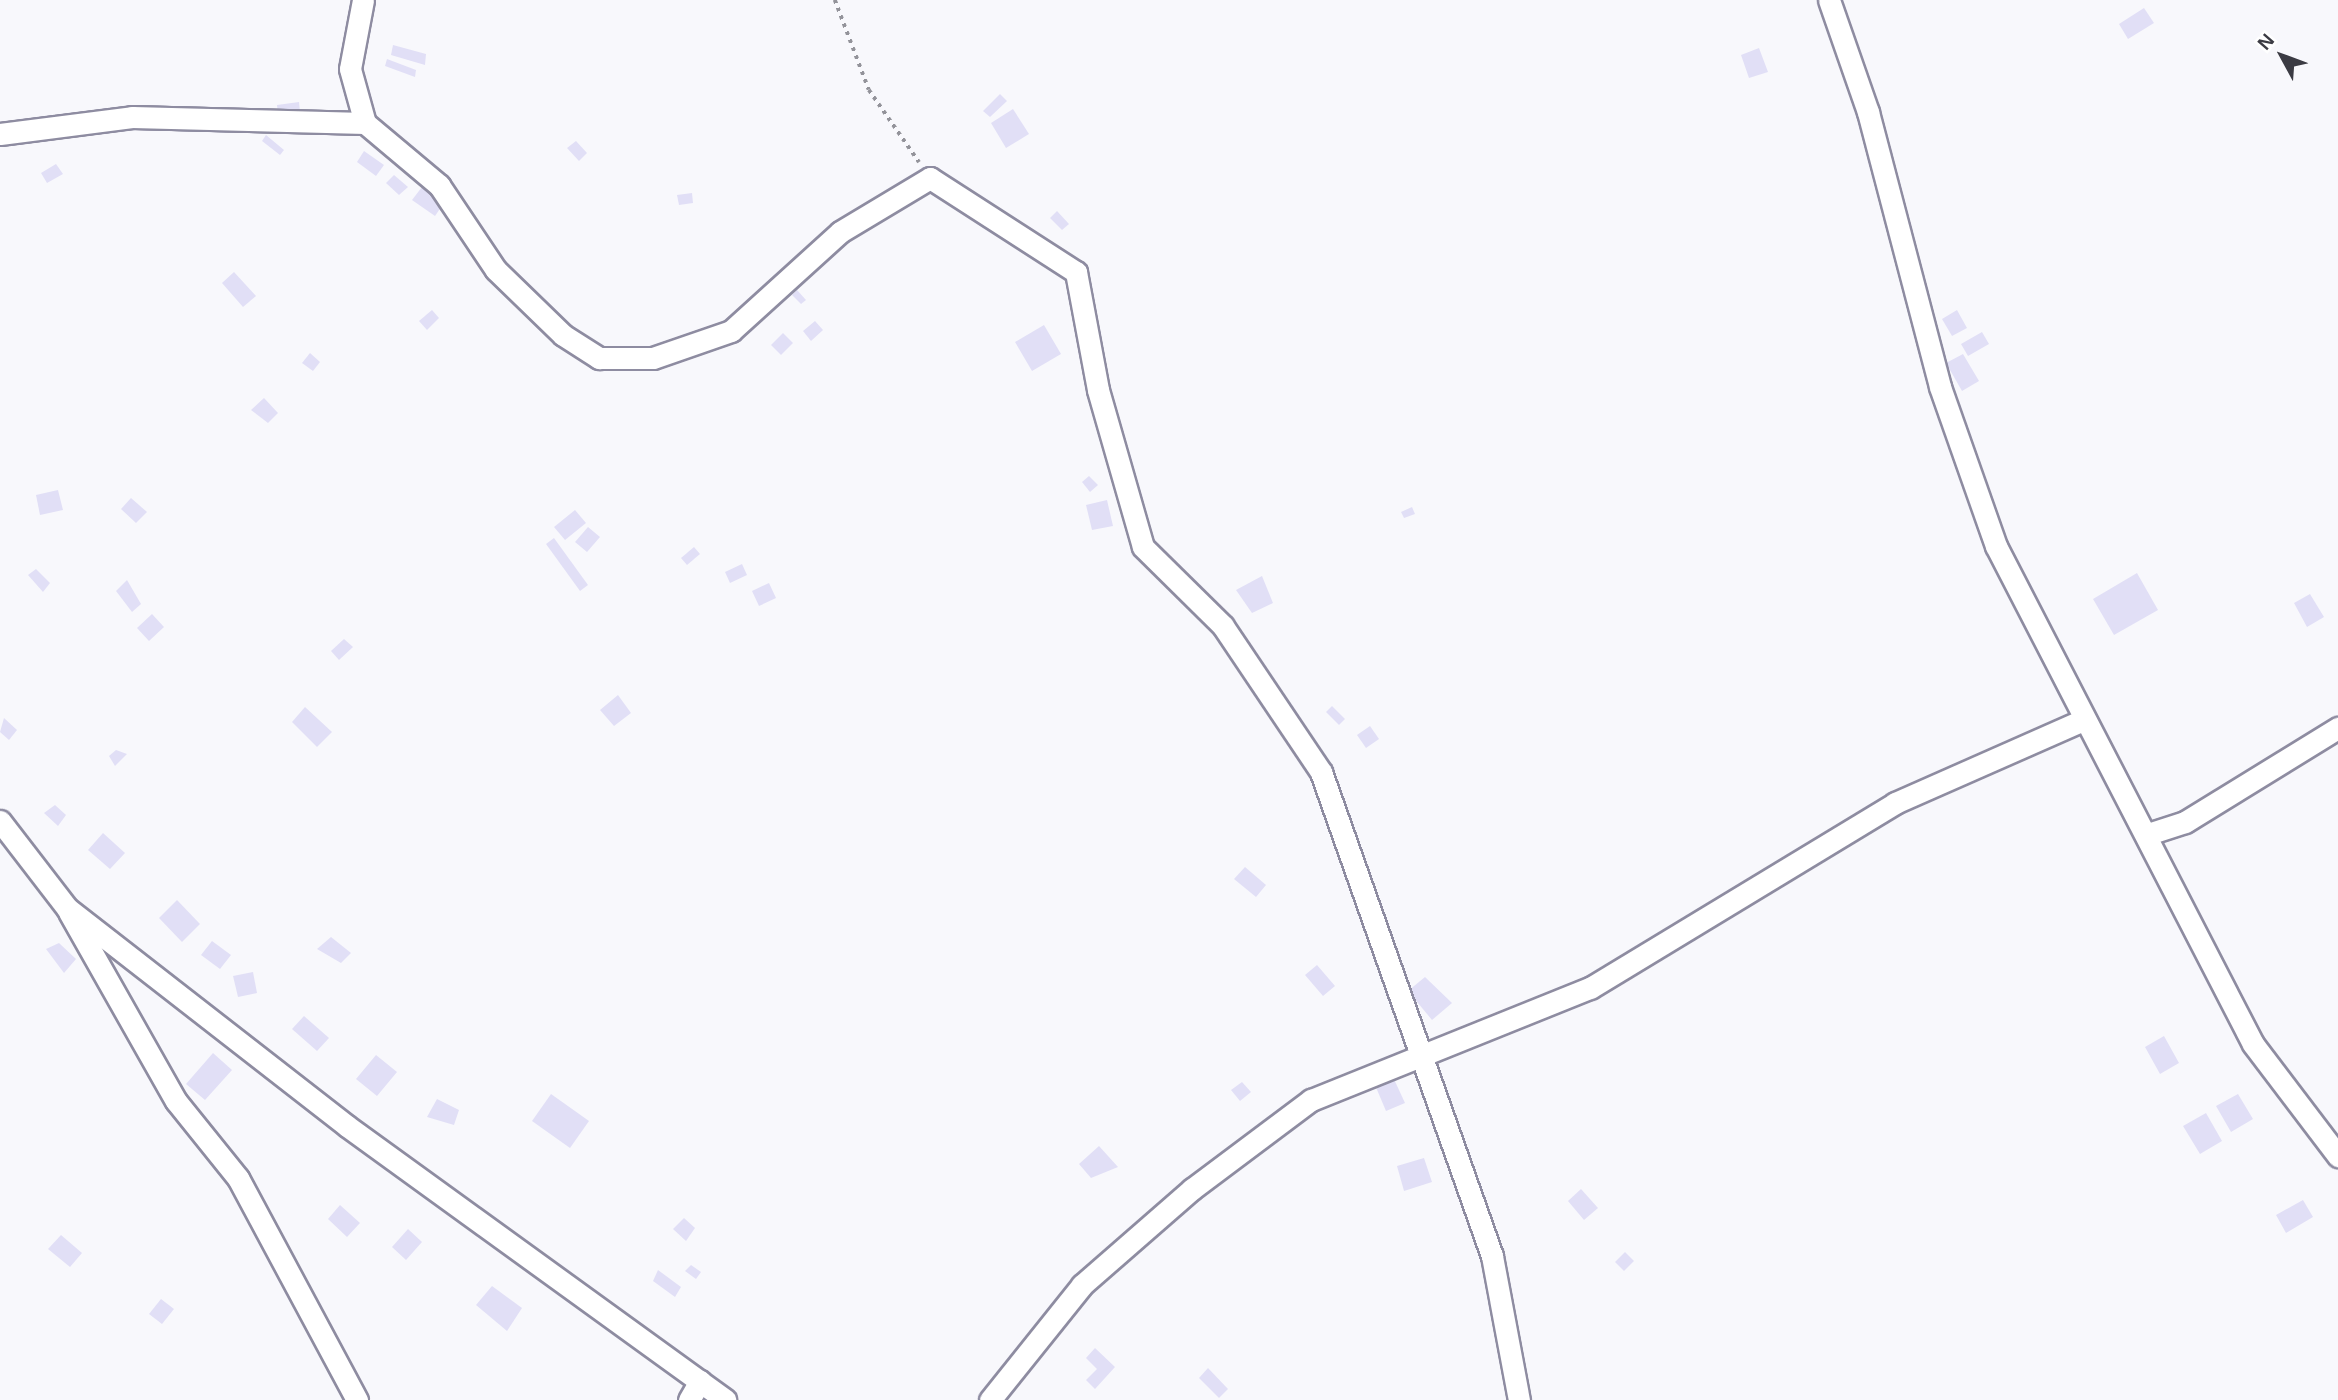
<!DOCTYPE html>
<style>
body{margin:0}
#map{position:relative;width:2338px;height:1400px;overflow:hidden;background:#f8f8fc;font-family:Arial,sans-serif}
div>[style]{position:absolute}
.building>*{inset:0;background:#e1dff6}
.path>*{height:3.5px;margin-top:-1.75px;transform-origin:0;background:repeating-linear-gradient(90deg,#93939a 0 3.5px,transparent 0 8.5px)}
.roads{filter:drop-shadow(2px 0 #8e8ca1) drop-shadow(-2px 0 #8e8ca1) drop-shadow(0 2px #8e8ca1) drop-shadow(0 -2px #8e8ca1)}
.street>*{height:21px;margin:-10.5px;padding:0 10.5px;transform-origin:10.5px;border-radius:10.5px;background:#fff}
span{translate:-50% -50%;white-space:nowrap;text-align:center;line-height:1.15;-webkit-text-stroke:7px #fff;paint-order:stroke}
.north{position:absolute;left:2247px;top:21px;width:70px;height:70px;-webkit-text-stroke:5px #fff;paint-order:stroke;rotate:311deg;font-size:19px;font-weight:700;line-height:28px;text-align:center;color:#3b3b43}
.north::after{content:'';display:block;margin:auto;width:24px;height:32px;background:#3b3b43;clip-path:polygon(50% 0,100% 100%,50% 72%,0 100%)}
</style>
<div id="map">
<div class="building">
<div style="clip-path:polygon(2144px 8px,2154px 23px,2128px 39px,2119px 24px)"></div>
<div style="clip-path:polygon(393px 45px,426px 54px,425px 65px,391px 55px)"></div>
<div style="clip-path:polygon(1759px 48px,1768px 72px,1749px 78px,1741px 55px)"></div>
<div style="clip-path:polygon(387px 59px,416px 70px,415px 77px,385px 66px)"></div>
<div style="clip-path:polygon(1000px 94px,1007px 101px,990px 117px,983px 111px)"></div>
<div style="clip-path:polygon(299px 102px,300px 112px,278px 115px,277px 105px)"></div>
<div style="clip-path:polygon(1013px 109px,1029px 134px,1006px 148px,991px 123px)"></div>
<div style="clip-path:polygon(266px 135px,284px 150px,280px 155px,262px 141px)"></div>
<div style="clip-path:polygon(576px 141px,587px 153px,579px 161px,567px 148px)"></div>
<div style="clip-path:polygon(364px 151px,384px 165px,376px 176px,357px 162px)"></div>
<div style="clip-path:polygon(56px 164px,63px 174px,47px 183px,41px 173px)"></div>
<div style="clip-path:polygon(394px 175px,408px 187px,399px 195px,386px 183px)"></div>
<div style="clip-path:polygon(422px 187px,444px 203px,435px 216px,412px 200px)"></div>
<div style="clip-path:polygon(692px 193px,693px 203px,679px 205px,677px 195px)"></div>
<div style="clip-path:polygon(1057px 211px,1069px 224px,1062px 230px,1050px 218px)"></div>
<div style="clip-path:polygon(234px 272px,256px 296px,243px 307px,222px 283px)"></div>
<div style="clip-path:polygon(797px 290px,806px 300px,801px 304px,792px 295px)"></div>
<div style="clip-path:polygon(432px 310px,439px 318px,427px 330px,419px 321px)"></div>
<div style="clip-path:polygon(1957px 310px,1967px 328px,1952px 336px,1942px 319px)"></div>
<div style="clip-path:polygon(815px 321px,823px 330px,811px 341px,803px 331px)"></div>
<div style="clip-path:polygon(1044px 325px,1061px 354px,1032px 371px,1015px 342px)"></div>
<div style="clip-path:polygon(1982px 332px,1989px 344px,1968px 356px,1961px 344px)"></div>
<div style="clip-path:polygon(783px 333px,793px 343px,781px 355px,771px 345px)"></div>
<div style="clip-path:polygon(310px 353px,320px 362px,313px 371px,302px 363px)"></div>
<div style="clip-path:polygon(1963px 354px,1979px 381px,1962px 391px,1946px 363px)"></div>
<div style="clip-path:polygon(264px 398px,278px 413px,268px 423px,251px 410px)"></div>
<div style="clip-path:polygon(1089px 476px,1098px 485px,1090px 492px,1082px 482px)"></div>
<div style="clip-path:polygon(58px 490px,63px 510px,40px 515px,36px 495px)"></div>
<div style="clip-path:polygon(131px 498px,147px 512px,136px 523px,121px 509px)"></div>
<div style="clip-path:polygon(1107px 500px,1113px 526px,1092px 530px,1086px 505px)"></div>
<div style="clip-path:polygon(1412px 507px,1415px 514px,1404px 518px,1401px 512px)"></div>
<div style="clip-path:polygon(575px 510px,586px 523px,565px 540px,554px 527px)"></div>
<div style="clip-path:polygon(588px 527px,600px 537px,587px 552px,575px 542px)"></div>
<div style="clip-path:polygon(554px 538px,588px 585px,580px 591px,546px 544px)"></div>
<div style="clip-path:polygon(694px 547px,700px 554px,687px 565px,681px 558px)"></div>
<div style="clip-path:polygon(742px 564px,747px 575px,730px 583px,725px 572px)"></div>
<div style="clip-path:polygon(36px 569px,50px 583px,43px 592px,28px 575px)"></div>
<div style="clip-path:polygon(2137px 573px,2158px 610px,2114px 635px,2093px 599px)"></div>
<div style="clip-path:polygon(1262px 576px,1273px 603px,1252px 613px,1236px 590px)"></div>
<div style="clip-path:polygon(127px 580px,141px 604px,132px 612px,116px 591px)"></div>
<div style="clip-path:polygon(769px 583px,776px 598px,759px 606px,752px 591px)"></div>
<div style="clip-path:polygon(2310px 594px,2324px 617px,2307px 627px,2294px 603px)"></div>
<div style="clip-path:polygon(152px 614px,164px 627px,149px 641px,137px 628px)"></div>
<div style="clip-path:polygon(344px 639px,353px 647px,339px 660px,331px 651px)"></div>
<div style="clip-path:polygon(618px 695px,631px 713px,614px 726px,600px 710px)"></div>
<div style="clip-path:polygon(1332px 706px,1345px 719px,1339px 725px,1326px 712px)"></div>
<div style="clip-path:polygon(305px 707px,332px 732px,317px 747px,292px 722px)"></div>
<div style="clip-path:polygon(4px 718px,17px 730px,9px 740px,0 732px)"></div>
<div style="clip-path:polygon(1370px 726px,1379px 739px,1366px 748px,1357px 735px)"></div>
<div style="clip-path:polygon(116px 750px,127px 754px,115px 766px,109px 756px)"></div>
<div style="clip-path:polygon(55px 805px,66px 815px,58px 826px,44px 813px)"></div>
<div style="clip-path:polygon(103px 833px,125px 853px,110px 869px,88px 850px)"></div>
<div style="clip-path:polygon(1245px 867px,1266px 885px,1256px 897px,1234px 879px)"></div>
<div style="clip-path:polygon(177px 900px,200px 924px,182px 942px,159px 918px)"></div>
<div style="clip-path:polygon(331px 937px,351px 953px,341px 963px,317px 949px)"></div>
<div style="clip-path:polygon(212px 941px,231px 955px,220px 969px,201px 955px)"></div>
<div style="clip-path:polygon(59px 943px,76px 959px,64px 973px,46px 949px)"></div>
<div style="clip-path:polygon(1317px 965px,1335px 986px,1323px 996px,1305px 975px)"></div>
<div style="clip-path:polygon(253px 972px,257px 993px,238px 997px,233px 976px)"></div>
<div style="clip-path:polygon(1425px 977px,1452px 1003px,1432px 1020px,1408px 991px)"></div>
<div style="clip-path:polygon(304px 1016px,329px 1038px,317px 1051px,292px 1029px)"></div>
<div style="clip-path:polygon(2164px 1036px,2179px 1063px,2160px 1074px,2145px 1047px)"></div>
<div style="clip-path:polygon(213px 1053px,232px 1070px,205px 1100px,186px 1084px)"></div>
<div style="clip-path:polygon(376px 1055px,397px 1072px,377px 1096px,356px 1079px)"></div>
<div style="clip-path:polygon(1393px 1077px,1405px 1103px,1386px 1111px,1375px 1085px)"></div>
<div style="clip-path:polygon(1242px 1082px,1251px 1092px,1240px 1101px,1231px 1090px)"></div>
<div style="clip-path:polygon(551px 1094px,589px 1121px,570px 1148px,532px 1121px)"></div>
<div style="clip-path:polygon(2238px 1094px,2253px 1119px,2231px 1132px,2216px 1106px)"></div>
<div style="clip-path:polygon(437px 1099px,459px 1110px,454px 1125px,427px 1117px)"></div>
<div style="clip-path:polygon(2206px 1113px,2222px 1141px,2200px 1154px,2183px 1126px)"></div>
<div style="clip-path:polygon(1099px 1146px,1118px 1167px,1091px 1178px,1079px 1164px)"></div>
<div style="clip-path:polygon(1424px 1158px,1432px 1182px,1404px 1191px,1397px 1166px)"></div>
<div style="clip-path:polygon(1581px 1189px,1598px 1208px,1584px 1220px,1568px 1201px)"></div>
<div style="clip-path:polygon(2303px 1200px,2313px 1217px,2286px 1233px,2276px 1215px)"></div>
<div style="clip-path:polygon(340px 1205px,360px 1223px,347px 1237px,328px 1219px)"></div>
<div style="clip-path:polygon(684px 1218px,695px 1228px,686px 1241px,673px 1229px)"></div>
<div style="clip-path:polygon(408px 1229px,422px 1242px,406px 1260px,392px 1247px)"></div>
<div style="clip-path:polygon(61px 1235px,82px 1253px,70px 1267px,48px 1249px)"></div>
<div style="clip-path:polygon(1625px 1252px,1634px 1261px,1624px 1271px,1615px 1262px)"></div>
<div style="clip-path:polygon(691px 1265px,701px 1272px,696px 1279px,685px 1271px)"></div>
<div style="clip-path:polygon(658px 1270px,681px 1287px,675px 1297px,653px 1281px)"></div>
<div style="clip-path:polygon(492px 1286px,522px 1308px,507px 1331px,476px 1305px)"></div>
<div style="clip-path:polygon(161px 1299px,174px 1309px,162px 1324px,149px 1314px)"></div>
<div style="clip-path:polygon(1095px 1348px,1115px 1367px,1095px 1389px,1086px 1380px,1097px 1369px,1086px 1358px)"></div>
<div style="clip-path:polygon(1208px 1368px,1228px 1389px,1219px 1398px,1199px 1378px)"></div>
</div>
<div class="path">
<div style="left:835px;top:0;width:96px;rotate:69.3deg"></div>
<div style="left:869px;top:90px;width:88px;rotate:55.2deg"></div>
</div>
<div class="roads">
<div class="street">
<div style="left:363px;top:0;width:70px;rotate:100.7deg"></div>
<div style="left:350px;top:69px;width:56px;rotate:74.5deg"></div>
<div style="left:365px;top:123px;width:97px;rotate:40deg"></div>
<div style="left:439px;top:185px;width:102px;rotate:56.2deg"></div>
<div style="left:496px;top:270px;width:93px;rotate:44.1deg"></div>
<div style="left:563px;top:335px;width:43px;rotate:32.6deg"></div>
<div style="left:599px;top:358px;width:54px"></div>
<div style="left:653px;top:358px;width:83px;rotate:-19.1deg"></div>
<div style="left:731px;top:331px;width:147px;rotate:-42.2deg"></div>
<div style="left:840px;top:232px;width:105px;rotate:-31deg"></div>
<div style="left:930px;top:178px;width:174px;rotate:32.8deg"></div>
<div style="left:1076px;top:272px;width:120px;rotate:79.4deg"></div>
<div style="left:1098px;top:390px;width:163px;rotate:74deg"></div>
<div style="left:1143px;top:547px;width:112px;rotate:44.6deg"></div>
<div style="left:1223px;top:626px;width:176px;rotate:56.1deg"></div>
<div style="left:1321px;top:772px;width:513px;rotate:70.54deg"></div>
<div style="left:1492px;top:1256px;width:147px;rotate:79.4deg"></div>
<div style="left:1829px;top:0;width:119px;rotate:70.8deg"></div>
<div style="left:1868px;top:112px;width:284px;rotate:75.3deg"></div>
<div style="left:1940px;top:387px;width:169px;rotate:70.6deg"></div>
<div style="left:1996px;top:546px;width:560px;rotate:62.7deg"></div>
<div style="left:2253px;top:1044px;width:141px;rotate:52.8deg"></div>
<div style="left:0;top:134px;width:133px;rotate:-7.3deg"></div>
<div style="left:132px;top:117px;width:233px;rotate:1.5deg"></div>
<div style="left:0;top:821px;width:110px;rotate:52.4deg"></div>
<div style="left:67px;top:908px;width:355px;rotate:37.9deg"></div>
<div style="left:347px;top:1126px;width:467px;rotate:35.9deg"></div>
<div style="left:2148px;top:834px;width:39px;rotate:-18deg"></div>
<div style="left:2185px;top:822px;width:180px;rotate:-31.6deg"></div>
<div style="left:69px;top:912px;width:217px;rotate:60.5deg"></div>
<div style="left:176px;top:1101px;width:99px;rotate:51.2deg"></div>
<div style="left:238px;top:1178px;width:252px;rotate:61.8deg"></div>
<div style="left:689px;top:1400px;width:22px;rotate:-60deg"></div>
<div style="left:990px;top:1400px;width:147px;rotate:-51.3deg"></div>
<div style="left:1082px;top:1285px;width:146px;rotate:-41.1deg"></div>
<div style="left:1192px;top:1189px;width:149px;rotate:-36.8deg"></div>
<div style="left:1311px;top:1100px;width:301px;rotate:-21.9deg"></div>
<div style="left:1590px;top:988px;width:357px;rotate:-31.2deg"></div>
<div style="left:1895px;top:803px;width:206px;rotate:-23.8deg"></div>
</div>
</div>
<div class="north">N</div>
</div>
